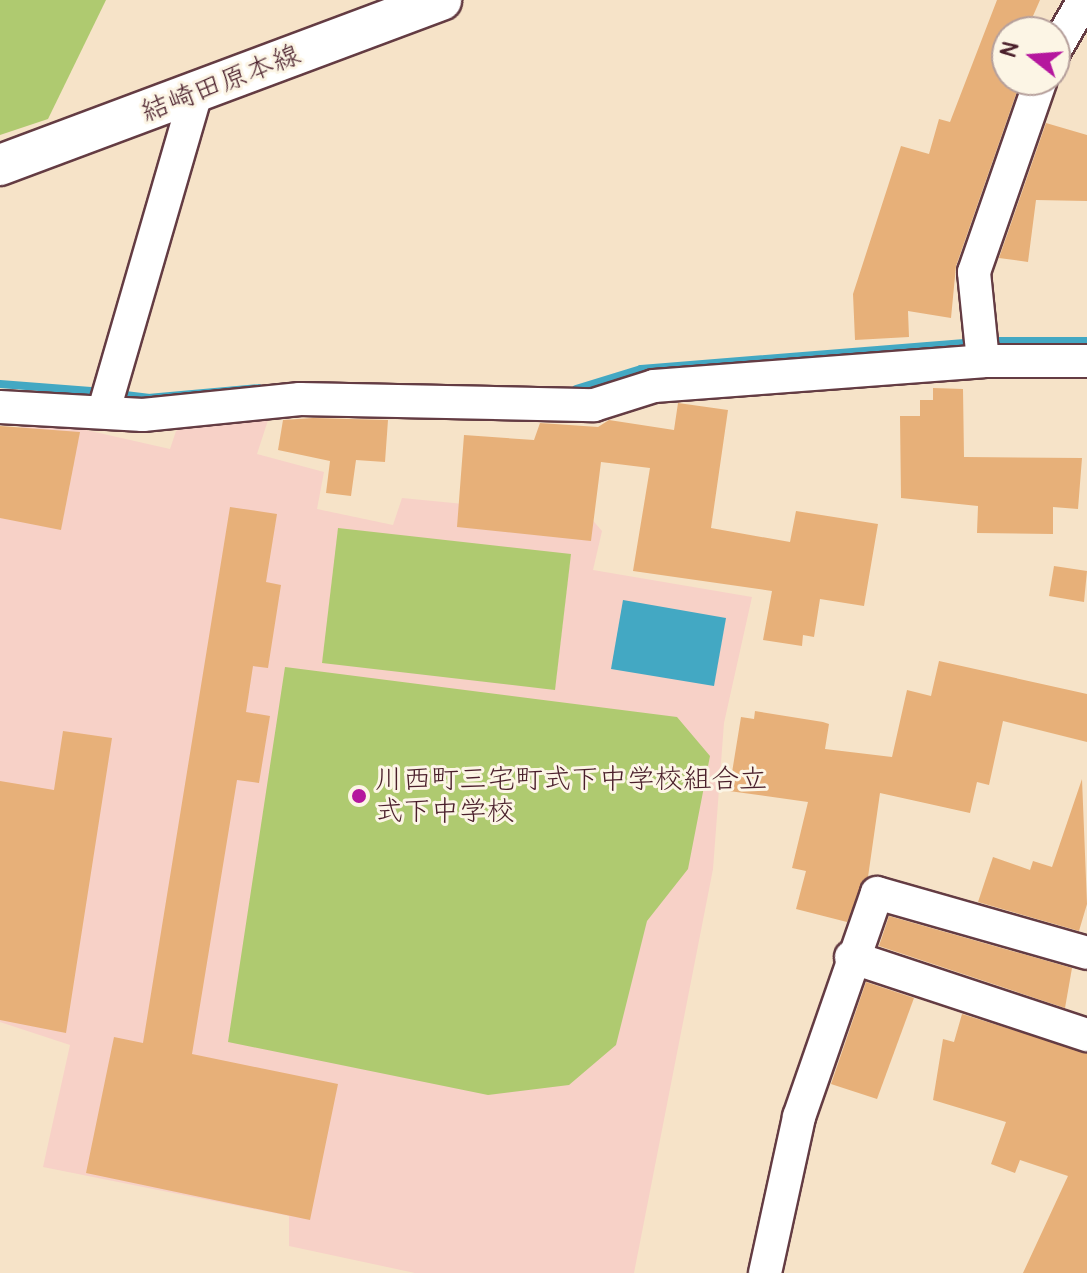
<!DOCTYPE html>
<meta charset="utf-8">
<style>
body{margin:0}
#map{position:relative;width:1087px;height:1273px;overflow:hidden;background:#f6e3c8;font-family:Pangolin,"Klee One",sans-serif}
div>[style]{position:absolute}
.built>*{inset:0;background:#f7d1c7}
.green>*{inset:0;background:#afca70}
.water>*{inset:0;background:#43a8c3}
.stream>*{height:8px;margin:-4px;padding:0 4px;transform-origin:4px;border-radius:4px;background:#43a8c3}
.building>*{inset:0;background:#e7b079}
.roads{filter:drop-shadow(2px 0 #643c43) drop-shadow(-2px 0 #643c43) drop-shadow(0 2px #643c43) drop-shadow(0 -2px #643c43)}
.minor>*{height:32px;margin:-16px;padding:0 16px;transform-origin:16px;border-radius:16px;background:#fff}
.major>*{height:40px;margin:-20px;padding:0 20px;transform-origin:20px;border-radius:20px;background:#fff}
.dots>*{width:22px;height:22px;translate:-50% -50%;box-sizing:border-box;border:4px solid #fcf5e5;border-radius:50%}
span{translate:-50% -50%;white-space:nowrap;text-align:center;line-height:1.15;-webkit-text-stroke:6px #fcf5e5;paint-order:stroke}
.street-label{font-size:28px;color:#4a1f2b}
.poi-label{font-size:28px;color:#4a1f2b}
.left{translate:0 -50%;text-align:left}
.north{position:absolute;left:991px;top:16px;width:80px;height:80px;box-sizing:border-box;background:#fcf5e5;border:2px solid #b59f9b;border-radius:50%;rotate:287deg;font-size:22px;font-weight:700;line-height:32px;text-align:center;color:#4a1f2b}
.north::after{content:'';display:block;margin:auto;width:28px;height:36px;background:#b5179e;clip-path:polygon(50% 0,100% 100%,50% 72%,0 100%)}
</style>
<div id="map">
<div class="built">
<div style="clip-path:polygon(270px 414px,257px 454px,324px 472px,317px 509px,393px 525px,402px 498px,589px 516px,602px 531px,593px 570px,752px 597px,724px 723px,713px 869px,634px 1273px,415px 1273px,289px 1246px,289px 1216px,43px 1167px,70px 1045px,0 1022px,0 507px,24px 416px,170px 449px,176px 431px,196px 422px)"></div>
</div>
<div class="green">
<div style="clip-path:polygon(0 0,106px 0,48px 119px,0 135px)"></div>
<div style="clip-path:polygon(338px 528px,571px 554px,555px 690px,322px 663px)"></div>
<div style="clip-path:polygon(285px 667px,677px 717px,710px 756px,688px 869px,647px 921px,616px 1045px,569px 1085px,488px 1095px,228px 1042px)"></div>
</div>
<div class="water">
<div style="clip-path:polygon(623px 600px,726px 618px,714px 686px,611px 669px)"></div>
</div>
<div class="stream">
<div style="left:988px;top:341px;width:99px"></div>
<div style="left:0;top:384px;width:104px;rotate:4.4deg"></div>
<div style="left:576px;top:389px;width:68px;rotate:-17.1deg"></div>
<div style="left:641px;top:369px;width:334px;rotate:-4.6deg"></div>
<div style="left:117px;top:394px;width:31px;rotate:7deg"></div>
<div style="left:148px;top:398px;width:111px;rotate:-5.1deg"></div>
</div>
<div class="building">
<div style="clip-path:polygon(997px 0,1040px 0,1026px 32px,1007px 32px,1007px 80px,1021px 80px,956px 266px,951px 318px,908px 311px,909px 337px,855px 340px,853px 294px,901px 146px,929px 154px,939px 119px,950px 122px)"></div>
<div style="clip-path:polygon(1046px 123px,1087px 135px,1087px 201px,1036px 200px,1028px 262px,999px 258px)"></div>
<div style="clip-path:polygon(933px 388px,963px 389px,964px 457px,1082px 458px,1078px 509px,1053px 507px,1053px 534px,977px 533px,978px 506px,901px 498px,900px 416px,920px 416px,920px 400px,933px 400px)"></div>
<div style="clip-path:polygon(678px 403px,728px 410px,711px 528px,790px 542px,796px 511px,878px 524px,864px 606px,820px 599px,814px 637px,803px 635px,802px 646px,763px 640px,772px 591px,633px 571px,650px 468px,601px 462px,591px 541px,457px 527px,464px 435px,534px 440px,540px 423px,598px 427px,609px 420px,674px 430px)"></div>
<div style="clip-path:polygon(313px 418px,388px 420px,385px 462px,356px 460px,351px 496px,326px 493px,330px 461px,278px 450px,283px 420px)"></div>
<div style="clip-path:polygon(0 426px,80px 432px,61px 530px,0 518px)"></div>
<div style="clip-path:polygon(230px 507px,277px 514px,266px 582px,281px 585px,268px 668px,253px 666px,246px 712px,270px 716px,259px 783px,237px 780px,192px 1054px,338px 1084px,310px 1220px,86px 1173px,114px 1037px,143px 1043px)"></div>
<div style="clip-path:polygon(1054px 566px,1087px 571px,1084px 602px,1049px 596px)"></div>
<div style="clip-path:polygon(939px 661px,1087px 694px,1087px 742px,1003px 721px,989px 785px,977px 782px,970px 813px,880px 793px,868px 877px,847px 922px,796px 909px,806px 871px,792px 868px,808px 802px,729px 791px,741px 717px,754px 719px,755px 711px,823px 722px,829px 724px,825px 749px,892px 757px,907px 690px,931px 696px)"></div>
<div style="clip-path:polygon(63px 731px,112px 738px,66px 1033px,0 1020px,0 781px,54px 790px)"></div>
<div style="clip-path:polygon(1082px 779px,1087px 904px,1079px 931px,978px 902px,993px 857px,1030px 870px,1033px 861px,1052px 867px)"></div>
<div style="clip-path:polygon(889px 916px,1072px 968px,1065px 1008px,879px 946px)"></div>
<div style="clip-path:polygon(866px 982px,914px 998px,877px 1099px,831px 1084px)"></div>
<div style="clip-path:polygon(962px 1014px,1087px 1053px,1087px 1273px,1023px 1273px,1068px 1176px,1020px 1160px,1015px 1173px,991px 1164px,1006px 1122px,933px 1100px,943px 1039px,954px 1042px)"></div>
</div>
<div class="roads">
<div class="minor">
<div style="left:1055px;top:50px;width:58px;rotate:-59.9deg"></div>
<div style="left:983px;top:361px;width:89px;rotate:-95.8deg"></div>
<div style="left:974px;top:272px;width:203px;rotate:-70.8deg"></div>
<div style="left:0;top:407px;width:143px;rotate:3.2deg"></div>
<div style="left:143px;top:415px;width:158px;rotate:-5.8deg"></div>
<div style="left:300px;top:399px;width:294px;rotate:1.2deg"></div>
<div style="left:594px;top:405px;width:63px;rotate:-17.6deg"></div>
<div style="left:654px;top:386px;width:330px;rotate:-4.3deg"></div>
<div style="left:983px;top:361px;width:104px"></div>
<div style="left:104px;top:410px;width:329px;rotate:-73.8deg"></div>
<div style="left:851px;top:957px;width:249px;rotate:18.3deg"></div>
<div style="left:765px;top:1273px;width:160px;rotate:-77.7deg"></div>
<div style="left:799px;top:1117px;width:237px;rotate:-70.8deg"></div>
<div style="left:877px;top:893px;width:218px;rotate:15.9deg"></div>
</div>
<div class="major">
<div style="left:0;top:165px;width:471px;rotate:-20.5deg"></div>
</div>
</div>
<div class="dots">
<div style="left:359px;top:796px;background:#b5179e"></div>
</div>
<div class="street-label">
<span style="left:221px;top:84px;rotate:-21deg">結崎田原本線</span>
</div>
<div class="poi-label">
<span class="left" style="left:375px;top:796px">川西町三宅町式下中学校組合立<br>式下中学校</span>
</div>
<div class="north">N</div>
</div>
